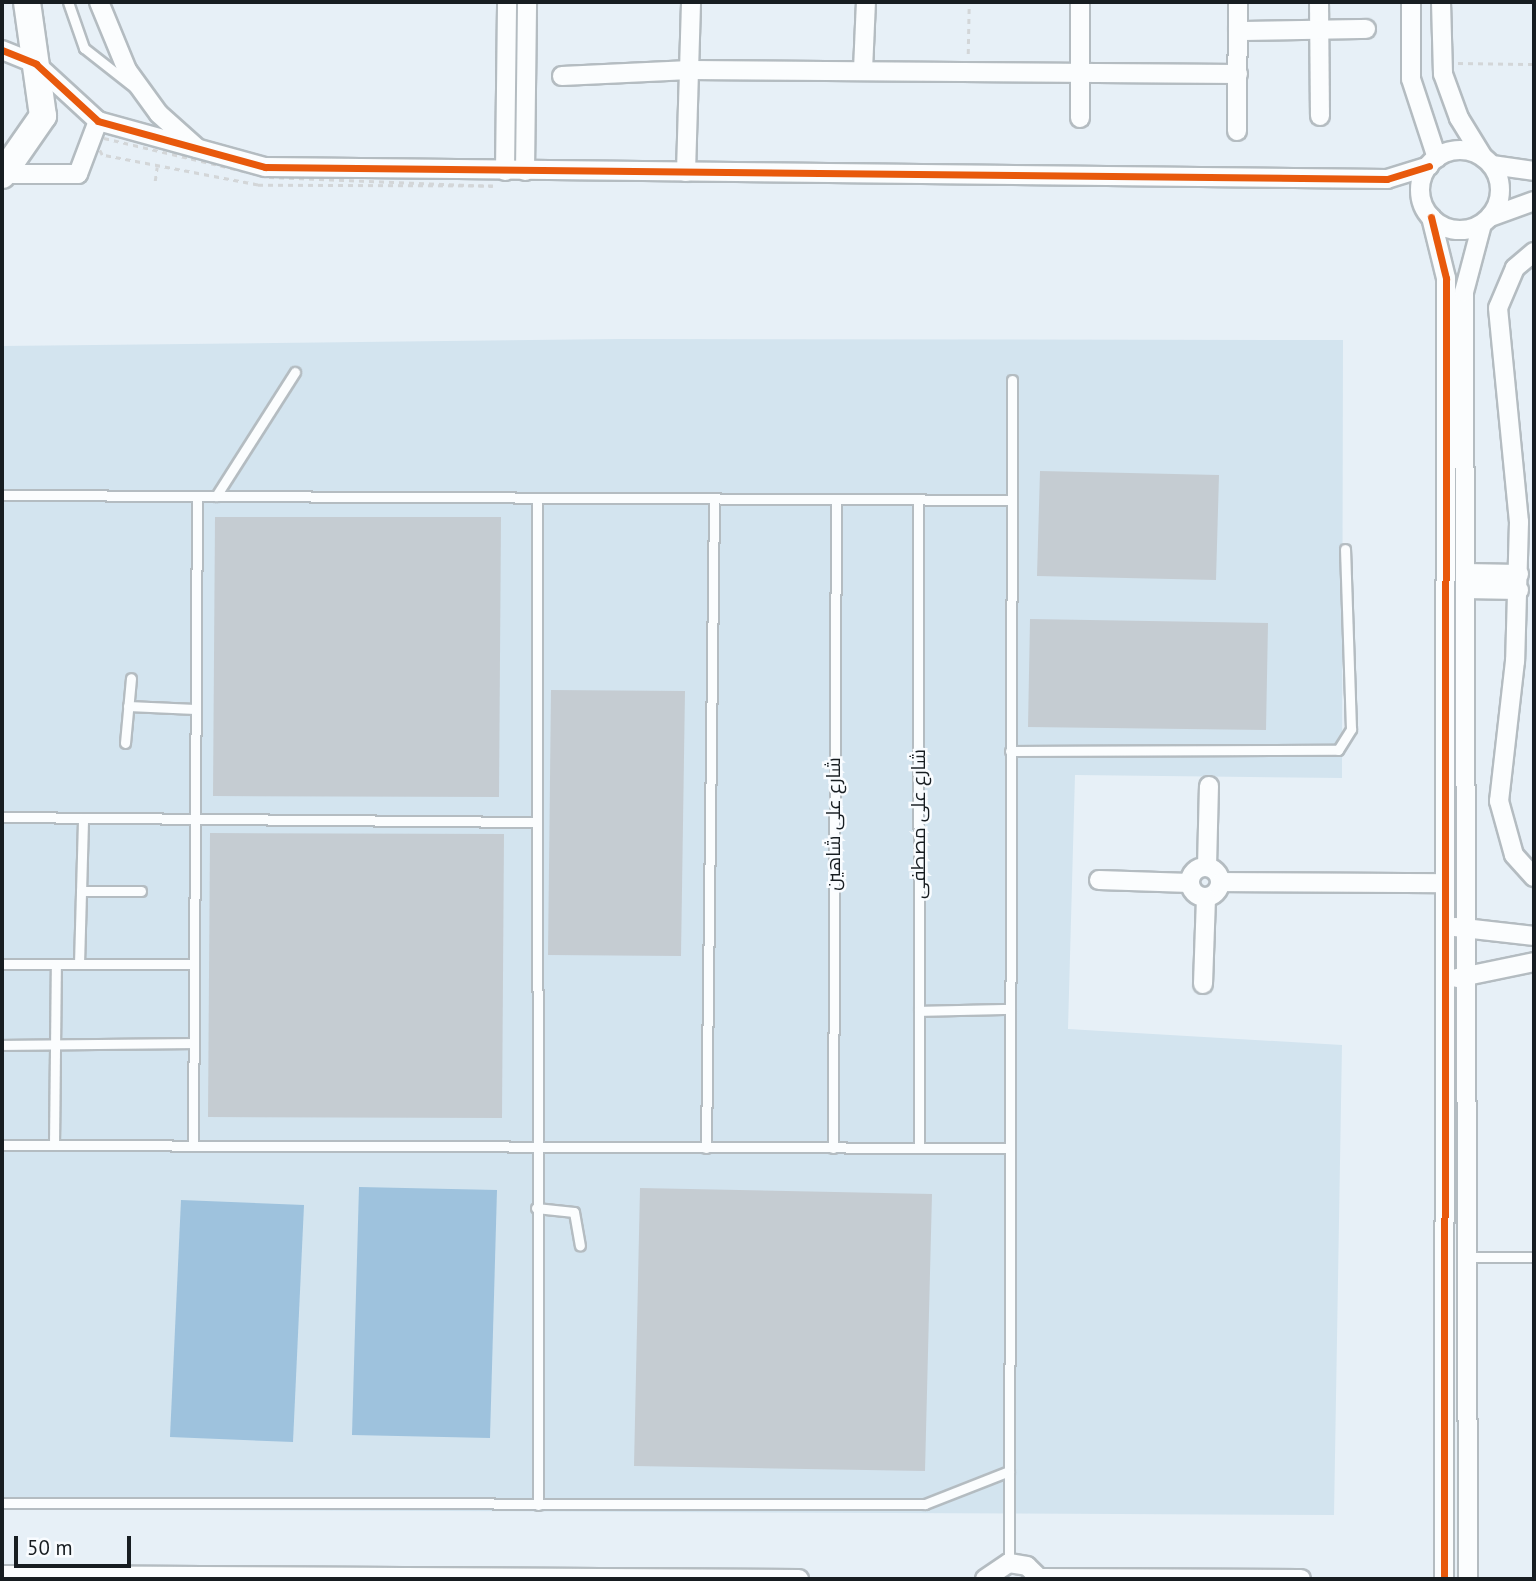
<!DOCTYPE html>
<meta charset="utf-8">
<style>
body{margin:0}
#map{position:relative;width:1536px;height:1581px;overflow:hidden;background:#e7f0f7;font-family:"PT Sans",Cairo,sans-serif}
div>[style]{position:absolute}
.built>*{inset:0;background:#d3e4ef}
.water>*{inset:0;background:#9ec2dd}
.building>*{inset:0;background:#c5ccd2}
.path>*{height:2.5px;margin-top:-1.25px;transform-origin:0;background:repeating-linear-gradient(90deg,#d3d6d8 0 5px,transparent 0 10px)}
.roads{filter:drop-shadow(2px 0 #b4bcc1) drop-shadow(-2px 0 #b4bcc1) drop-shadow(0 2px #b4bcc1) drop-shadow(0 -2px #b4bcc1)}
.lane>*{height:9px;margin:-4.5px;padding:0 4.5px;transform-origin:4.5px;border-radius:4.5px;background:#fbfdfe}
.street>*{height:18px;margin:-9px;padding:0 9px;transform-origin:9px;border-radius:9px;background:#fbfdfe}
.street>.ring{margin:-9px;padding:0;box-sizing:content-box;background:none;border:18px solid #fbfdfe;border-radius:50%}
.secondary>*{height:26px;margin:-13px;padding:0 13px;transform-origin:13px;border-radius:13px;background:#fbfdfe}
.cycleway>*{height:7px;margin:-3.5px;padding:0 3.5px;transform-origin:3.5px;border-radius:3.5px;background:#e8590c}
span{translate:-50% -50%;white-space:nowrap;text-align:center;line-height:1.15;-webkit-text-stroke:5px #f9fcff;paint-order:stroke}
.street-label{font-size:19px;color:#171d21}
.frame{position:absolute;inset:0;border:4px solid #171d21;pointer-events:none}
.scale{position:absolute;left:14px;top:1536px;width:117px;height:32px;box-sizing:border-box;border:4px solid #171d21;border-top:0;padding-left:9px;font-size:21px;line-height:24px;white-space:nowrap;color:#171d21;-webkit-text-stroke:5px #f9fcff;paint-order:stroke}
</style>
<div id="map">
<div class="built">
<div style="clip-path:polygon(621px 339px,1343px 340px,1342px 778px,1075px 775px,1068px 1029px,1342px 1045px,1334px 1515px,2px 1509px,2px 346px)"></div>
</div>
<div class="water">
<div style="clip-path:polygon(359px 1187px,497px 1190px,490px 1438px,352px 1435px)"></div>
<div style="clip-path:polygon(181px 1200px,304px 1205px,293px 1442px,170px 1437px)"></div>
</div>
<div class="building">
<div style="clip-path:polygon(1040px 471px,1219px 475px,1216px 580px,1037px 576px)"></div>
<div style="clip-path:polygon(215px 517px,501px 517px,499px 797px,213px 796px)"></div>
<div style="clip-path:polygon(1030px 619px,1268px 623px,1266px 730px,1028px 727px)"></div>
<div style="clip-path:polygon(551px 690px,685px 691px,681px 956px,548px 955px)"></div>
<div style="clip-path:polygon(210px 833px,504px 834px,502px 1118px,208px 1117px)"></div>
<div style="clip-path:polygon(640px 1188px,932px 1194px,925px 1471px,634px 1466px)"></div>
</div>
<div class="path">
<div style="left:968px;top:54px;width:52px;rotate:-88.9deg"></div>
<div style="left:1458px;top:63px;width:76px;rotate:0.8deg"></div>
<div style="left:104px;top:138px;width:170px;rotate:13.3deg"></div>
<div style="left:269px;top:177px;width:224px;rotate:2.3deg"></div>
<div style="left:493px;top:186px;width:235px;rotate:-179.8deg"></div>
<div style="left:258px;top:185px;width:159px;rotate:-169.1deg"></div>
<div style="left:102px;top:155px;width:13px;rotate:-117deg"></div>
<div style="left:96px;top:143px;width:9px;rotate:-32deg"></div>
<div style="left:155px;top:181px;width:14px;rotate:-82deg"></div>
</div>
<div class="roads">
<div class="lane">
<div style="left:68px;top:2px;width:49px;rotate:70.8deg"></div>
<div style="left:84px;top:48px;width:65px;rotate:38.1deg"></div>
<div style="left:2px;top:495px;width:1008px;rotate:0.28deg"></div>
<div style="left:216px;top:496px;width:147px;rotate:-57.5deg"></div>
<div style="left:537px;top:498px;width:1007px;rotate:89.94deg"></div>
<div style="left:918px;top:500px;width:648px;rotate:89.91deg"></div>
<div style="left:128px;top:706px;width:67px;rotate:2.6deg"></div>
<div style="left:125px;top:743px;width:65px;rotate:-84.7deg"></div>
<div style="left:1010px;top:751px;width:328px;rotate:-0.2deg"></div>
<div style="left:1338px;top:750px;width:25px;rotate:-58deg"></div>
<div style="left:1351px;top:729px;width:180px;rotate:-91.9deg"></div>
<div style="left:2px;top:817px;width:534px;rotate:0.54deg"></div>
<div style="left:81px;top:891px;width:60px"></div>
<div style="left:2px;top:964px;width:192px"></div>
<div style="left:79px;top:964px;width:146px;rotate:-88.4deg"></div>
<div style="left:919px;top:1011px;width:91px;rotate:-1.3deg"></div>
<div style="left:2px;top:1045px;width:191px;rotate:-0.6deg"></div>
<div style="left:2px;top:1145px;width:1008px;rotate:0.17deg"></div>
<div style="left:54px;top:1145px;width:181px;rotate:-89.4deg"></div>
<div style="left:193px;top:1146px;width:650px;rotate:-89.65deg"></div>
<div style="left:706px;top:1148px;width:650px;rotate:-89.29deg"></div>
<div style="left:833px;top:1148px;width:649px;rotate:-89.74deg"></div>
<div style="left:536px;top:1208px;width:38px;rotate:6deg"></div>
<div style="left:574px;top:1212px;width:34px;rotate:80deg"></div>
<div style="left:1467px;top:1257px;width:67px"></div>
<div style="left:2px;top:1503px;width:923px;rotate:0.06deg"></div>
<div style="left:925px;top:1504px;width:90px;rotate:-21.4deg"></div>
<div style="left:1009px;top:1563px;width:1183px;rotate:-89.85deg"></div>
</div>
<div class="street">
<div style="left:99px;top:2px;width:74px;rotate:67.6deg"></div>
<div style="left:127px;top:70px;width:54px;rotate:54deg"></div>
<div style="left:159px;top:114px;width:51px;rotate:41.8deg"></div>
<div style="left:1319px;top:2px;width:114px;rotate:89.5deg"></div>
<div style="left:1411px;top:2px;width:77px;rotate:90deg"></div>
<div style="left:1411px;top:79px;width:83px;rotate:71.8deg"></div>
<div style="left:1441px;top:2px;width:72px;rotate:88.4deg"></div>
<div style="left:1443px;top:74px;width:47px;rotate:70deg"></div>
<div style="left:1459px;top:118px;width:46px;rotate:58.4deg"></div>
<div style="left:1238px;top:31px;width:128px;rotate:-0.9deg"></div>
<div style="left:2px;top:50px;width:37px;rotate:22deg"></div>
<div style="left:36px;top:64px;width:84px;rotate:42.6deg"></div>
<div style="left:98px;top:121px;width:173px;rotate:15.4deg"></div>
<div style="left:265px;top:167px;width:1122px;rotate:0.61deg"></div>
<div style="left:1387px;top:179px;width:44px;rotate:-17.2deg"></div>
<div style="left:863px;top:70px;width:68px;rotate:-87.5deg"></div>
<div style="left:562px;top:76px;width:128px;rotate:-2.7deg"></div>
<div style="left:690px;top:70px;width:548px;rotate:0.42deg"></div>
<div style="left:1080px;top:118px;width:116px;rotate:-90deg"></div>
<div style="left:1237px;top:131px;width:129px;rotate:-89.6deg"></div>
<div class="ring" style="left:1420px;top:150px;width:62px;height:62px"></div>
<div style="left:1492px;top:165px;width:42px;rotate:8.1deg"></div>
<div style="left:505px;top:171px;width:169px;rotate:-89.3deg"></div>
<div style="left:525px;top:171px;width:169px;rotate:-89.3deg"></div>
<div style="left:686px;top:172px;width:170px;rotate:-88.3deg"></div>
<div style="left:2px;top:174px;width:76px"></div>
<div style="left:78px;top:174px;width:57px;rotate:-69.3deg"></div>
<div style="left:1431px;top:217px;width:63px;rotate:76.2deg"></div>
<div style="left:1446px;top:278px;width:1301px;rotate:90.09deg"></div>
<div style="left:1490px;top:217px;width:47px;rotate:-20deg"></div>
<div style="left:1534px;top:252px;width:25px;rotate:140deg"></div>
<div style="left:1515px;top:268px;width:43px;rotate:113deg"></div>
<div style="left:1498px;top:308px;width:215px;rotate:84.4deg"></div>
<div style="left:1519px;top:522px;width:139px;rotate:91.6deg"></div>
<div style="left:1515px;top:661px;width:141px;rotate:96.5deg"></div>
<div style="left:1499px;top:801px;width:56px;rotate:74.5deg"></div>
<div style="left:1514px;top:855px;width:30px;rotate:48deg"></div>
<div style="left:1465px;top:573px;width:54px;rotate:1.1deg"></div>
<div style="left:1465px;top:589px;width:54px;rotate:1.1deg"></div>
<div class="ring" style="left:1190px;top:867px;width:12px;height:12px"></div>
<div style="left:1207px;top:867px;width:81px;rotate:-88.6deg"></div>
<div style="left:1099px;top:880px;width:91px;rotate:1.9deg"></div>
<div style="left:1221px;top:882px;width:223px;rotate:0.3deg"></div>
<div style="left:1455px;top:927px;width:80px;rotate:6.5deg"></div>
<div style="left:1457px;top:978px;width:79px;rotate:-11.7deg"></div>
<div style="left:1203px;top:984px;width:86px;rotate:-88deg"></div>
<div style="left:2px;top:1575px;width:797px;rotate:0.29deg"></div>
<div style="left:1040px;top:1578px;width:261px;rotate:0.2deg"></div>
<div style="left:985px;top:1579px;width:29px;rotate:-34deg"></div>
<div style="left:1009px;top:1563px;width:18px;rotate:9deg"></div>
<div style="left:1027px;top:1566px;width:18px;rotate:45deg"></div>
<div style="left:1468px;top:1579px;width:1287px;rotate:-90.18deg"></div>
<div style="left:1464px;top:292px;width:70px;rotate:-75.2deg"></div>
</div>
<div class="secondary">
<div style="left:2px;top:175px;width:72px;rotate:-55.2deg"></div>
<div style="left:43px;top:116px;width:115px;rotate:-98deg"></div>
</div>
</div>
<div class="cycleway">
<div style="left:2px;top:50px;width:37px;rotate:22deg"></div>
<div style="left:36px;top:64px;width:84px;rotate:42.6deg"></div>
<div style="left:98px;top:121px;width:173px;rotate:15.4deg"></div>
<div style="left:265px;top:167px;width:1122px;rotate:0.61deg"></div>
<div style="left:1387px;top:179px;width:44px;rotate:-17.2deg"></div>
<div style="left:1431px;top:217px;width:63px;rotate:76.2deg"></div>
<div style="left:1446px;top:278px;width:1301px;rotate:90.09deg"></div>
</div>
<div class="street-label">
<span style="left:834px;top:824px;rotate:-90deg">شارع على شاهين</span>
<span style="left:919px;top:824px;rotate:-90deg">شارع على مصطفى</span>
</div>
<div class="frame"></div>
<div class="scale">50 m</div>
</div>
